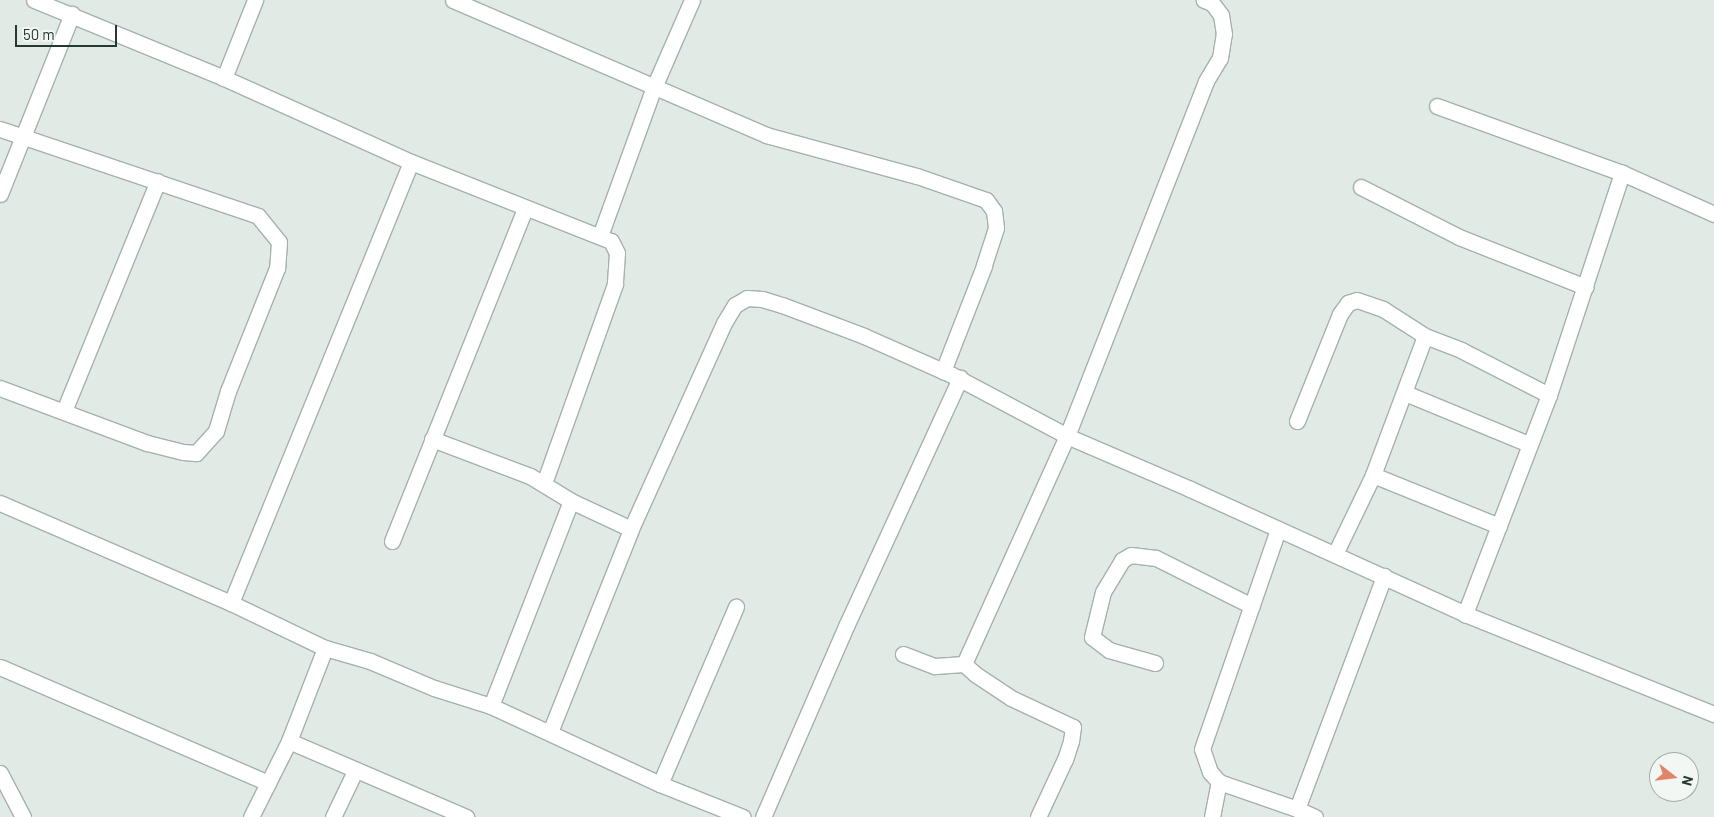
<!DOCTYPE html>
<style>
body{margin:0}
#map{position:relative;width:1714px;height:817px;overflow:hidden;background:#e2eae6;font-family:Barlow,sans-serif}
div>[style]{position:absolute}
.roads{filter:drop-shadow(1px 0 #a5b1ad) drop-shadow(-1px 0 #a5b1ad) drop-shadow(0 1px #a5b1ad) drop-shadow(0 -1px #a5b1ad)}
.minor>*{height:15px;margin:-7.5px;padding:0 7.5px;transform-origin:7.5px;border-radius:7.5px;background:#fff}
span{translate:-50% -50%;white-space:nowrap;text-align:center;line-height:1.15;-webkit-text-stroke:4.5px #f2f7f4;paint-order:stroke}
.north{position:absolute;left:1649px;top:752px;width:50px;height:50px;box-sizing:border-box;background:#f2f7f4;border:1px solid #a0aba7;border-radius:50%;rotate:106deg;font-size:14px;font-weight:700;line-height:20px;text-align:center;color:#243933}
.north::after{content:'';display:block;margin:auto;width:18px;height:22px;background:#e28467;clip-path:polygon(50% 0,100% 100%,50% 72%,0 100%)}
.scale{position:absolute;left:15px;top:25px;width:102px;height:22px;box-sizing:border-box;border:2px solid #243933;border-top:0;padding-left:6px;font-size:15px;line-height:18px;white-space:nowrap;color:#243933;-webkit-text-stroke:4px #f2f7f4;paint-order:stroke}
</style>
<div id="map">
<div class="roads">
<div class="minor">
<div style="left:34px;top:0;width:205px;rotate:22.3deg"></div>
<div style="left:224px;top:78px;width:205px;rotate:24.2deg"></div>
<div style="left:411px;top:162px;width:215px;rotate:21.6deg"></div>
<div style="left:611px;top:241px;width:13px;rotate:63deg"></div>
<div style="left:617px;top:253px;width:31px;rotate:94deg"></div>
<div style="left:615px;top:284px;width:211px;rotate:109.6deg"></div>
<div style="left:453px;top:0;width:341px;rotate:23.3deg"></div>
<div style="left:766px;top:135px;width:156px;rotate:15.2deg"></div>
<div style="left:917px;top:176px;width:73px;rotate:19.2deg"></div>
<div style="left:986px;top:200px;width:14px;rotate:54deg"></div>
<div style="left:994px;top:211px;width:17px;rotate:83deg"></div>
<div style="left:996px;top:228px;width:40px;rotate:108deg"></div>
<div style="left:984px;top:266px;width:113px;rotate:111.3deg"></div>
<div style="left:224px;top:78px;width:84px;rotate:-68.3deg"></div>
<div style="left:1437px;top:106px;width:197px;rotate:19.9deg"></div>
<div style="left:1622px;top:173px;width:101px;rotate:24deg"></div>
<div style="left:0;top:129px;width:272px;rotate:18.6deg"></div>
<div style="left:258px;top:216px;width:33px;rotate:51deg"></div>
<div style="left:279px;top:242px;width:26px;rotate:94deg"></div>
<div style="left:277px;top:268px;width:132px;rotate:111.7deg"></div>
<div style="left:228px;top:391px;width:42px;rotate:106.7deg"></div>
<div style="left:216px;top:431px;width:30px;rotate:132deg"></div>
<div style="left:196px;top:453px;width:13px;rotate:-176deg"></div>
<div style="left:183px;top:452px;width:37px;rotate:-166deg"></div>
<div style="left:147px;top:443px;width:157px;rotate:-159.5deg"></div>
<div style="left:1361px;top:187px;width:110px;rotate:27deg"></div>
<div style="left:1459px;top:237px;width:136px;rotate:21.6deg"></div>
<div style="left:0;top:194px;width:194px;rotate:-68.2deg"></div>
<div style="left:600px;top:236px;width:158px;rotate:-70.1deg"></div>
<div style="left:654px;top:87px;width:95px;rotate:-66.4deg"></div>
<div style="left:1405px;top:393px;width:134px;rotate:22.4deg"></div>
<div style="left:1549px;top:395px;width:234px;rotate:-71.8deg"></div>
<div style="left:64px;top:411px;width:248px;rotate:-67.8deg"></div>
<div style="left:1297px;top:421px;width:115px;rotate:-68.1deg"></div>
<div style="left:1340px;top:314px;width:14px;rotate:-54deg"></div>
<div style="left:1348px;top:303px;width:9px;rotate:-18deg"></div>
<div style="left:1357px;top:300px;width:28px;rotate:19deg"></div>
<div style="left:1383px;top:309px;width:50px;rotate:32.7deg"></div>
<div style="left:432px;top:439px;width:105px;rotate:20.7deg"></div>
<div style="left:530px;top:476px;width:48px;rotate:31.4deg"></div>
<div style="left:571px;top:501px;width:66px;rotate:25deg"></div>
<div style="left:1373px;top:475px;width:136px;rotate:22deg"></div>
<div style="left:0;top:503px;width:252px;rotate:23.4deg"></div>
<div style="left:231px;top:603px;width:104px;rotate:25.6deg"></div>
<div style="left:325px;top:648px;width:47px;rotate:16.1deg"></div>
<div style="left:370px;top:661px;width:69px;rotate:22.9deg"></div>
<div style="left:434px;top:688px;width:60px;rotate:17.5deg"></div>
<div style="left:491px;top:706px;width:186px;rotate:24.8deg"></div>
<div style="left:660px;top:784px;width:89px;rotate:21.7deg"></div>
<div style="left:392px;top:541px;width:359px;rotate:-68.2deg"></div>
<div style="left:1335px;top:554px;width:88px;rotate:-64.3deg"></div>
<div style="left:1373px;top:475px;width:148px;rotate:-69.5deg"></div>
<div style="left:1425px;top:336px;width:39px;rotate:21deg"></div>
<div style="left:1461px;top:350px;width:99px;rotate:27.1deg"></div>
<div style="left:1549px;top:395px;width:235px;rotate:111deg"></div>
<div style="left:231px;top:603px;width:476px;rotate:-67.8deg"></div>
<div style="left:903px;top:654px;width:34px;rotate:21deg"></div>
<div style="left:935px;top:666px;width:29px;rotate:-4deg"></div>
<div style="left:964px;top:664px;width:250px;rotate:-65.7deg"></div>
<div style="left:1067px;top:436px;width:381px;rotate:-68.6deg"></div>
<div style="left:1206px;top:81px;width:27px;rotate:-59deg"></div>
<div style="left:1220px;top:58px;width:24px;rotate:-81deg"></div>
<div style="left:1224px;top:34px;width:19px;rotate:-99deg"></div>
<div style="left:1221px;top:15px;width:15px;rotate:-127deg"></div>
<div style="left:1212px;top:3px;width:9px;rotate:-159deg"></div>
<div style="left:1155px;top:663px;width:48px;rotate:-164.2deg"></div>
<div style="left:1109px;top:650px;width:21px;rotate:-143deg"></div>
<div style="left:1092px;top:637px;width:46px;rotate:-76.3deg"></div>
<div style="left:1103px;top:592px;width:37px;rotate:-59deg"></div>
<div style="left:1122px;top:560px;width:10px;rotate:-29deg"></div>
<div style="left:1131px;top:555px;width:25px;rotate:7deg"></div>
<div style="left:1156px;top:558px;width:107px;rotate:26.6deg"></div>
<div style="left:964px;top:664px;width:15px;rotate:42deg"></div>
<div style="left:975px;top:674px;width:43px;rotate:33.7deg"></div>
<div style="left:1011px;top:698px;width:68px;rotate:25.1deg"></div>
<div style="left:1073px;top:727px;width:14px;rotate:98deg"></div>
<div style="left:1071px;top:741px;width:19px;rotate:108deg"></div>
<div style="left:1065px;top:759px;width:64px;rotate:115deg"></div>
<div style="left:0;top:667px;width:292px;rotate:23.4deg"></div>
<div style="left:491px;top:706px;width:220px;rotate:-68.7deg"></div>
<div style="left:550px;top:732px;width:219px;rotate:-68.2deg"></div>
<div style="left:631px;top:529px;width:226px;rotate:-65.7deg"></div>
<div style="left:724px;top:323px;width:21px;rotate:-59deg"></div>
<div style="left:735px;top:305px;width:14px;rotate:-30deg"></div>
<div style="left:747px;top:298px;width:15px;rotate:4deg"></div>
<div style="left:762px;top:299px;width:21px;rotate:17deg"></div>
<div style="left:782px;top:305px;width:88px;rotate:20.7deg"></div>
<div style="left:864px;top:336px;width:96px;rotate:23.9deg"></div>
<div style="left:952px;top:375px;width:130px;rotate:27.9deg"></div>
<div style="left:1067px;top:436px;width:134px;rotate:23.3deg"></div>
<div style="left:1190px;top:489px;width:302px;rotate:24.4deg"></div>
<div style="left:1465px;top:614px;width:268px;rotate:21.9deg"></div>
<div style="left:289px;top:741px;width:193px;rotate:23.2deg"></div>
<div style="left:0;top:773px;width:50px;rotate:62.4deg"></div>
<div style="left:1219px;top:782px;width:13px;rotate:-132deg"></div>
<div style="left:1210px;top:772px;width:24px;rotate:-109deg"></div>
<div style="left:1202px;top:749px;width:232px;rotate:-70.9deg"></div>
<div style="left:660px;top:784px;width:193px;rotate:-66.8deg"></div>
<div style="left:251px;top:817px;width:85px;rotate:-63.4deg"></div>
<div style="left:289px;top:741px;width:100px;rotate:-68.8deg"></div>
<div style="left:333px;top:817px;width:51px;rotate:-64.4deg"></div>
<div style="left:763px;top:817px;width:210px;rotate:-66.5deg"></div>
<div style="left:847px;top:624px;width:271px;rotate:-65.3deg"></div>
<div style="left:1212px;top:817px;width:36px;rotate:-79deg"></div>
<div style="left:1219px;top:782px;width:83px;rotate:19.1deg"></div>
<div style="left:1315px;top:817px;width:20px;rotate:-156deg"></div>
<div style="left:1297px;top:809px;width:249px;rotate:-69.5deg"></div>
</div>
</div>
<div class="north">N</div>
<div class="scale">50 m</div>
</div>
